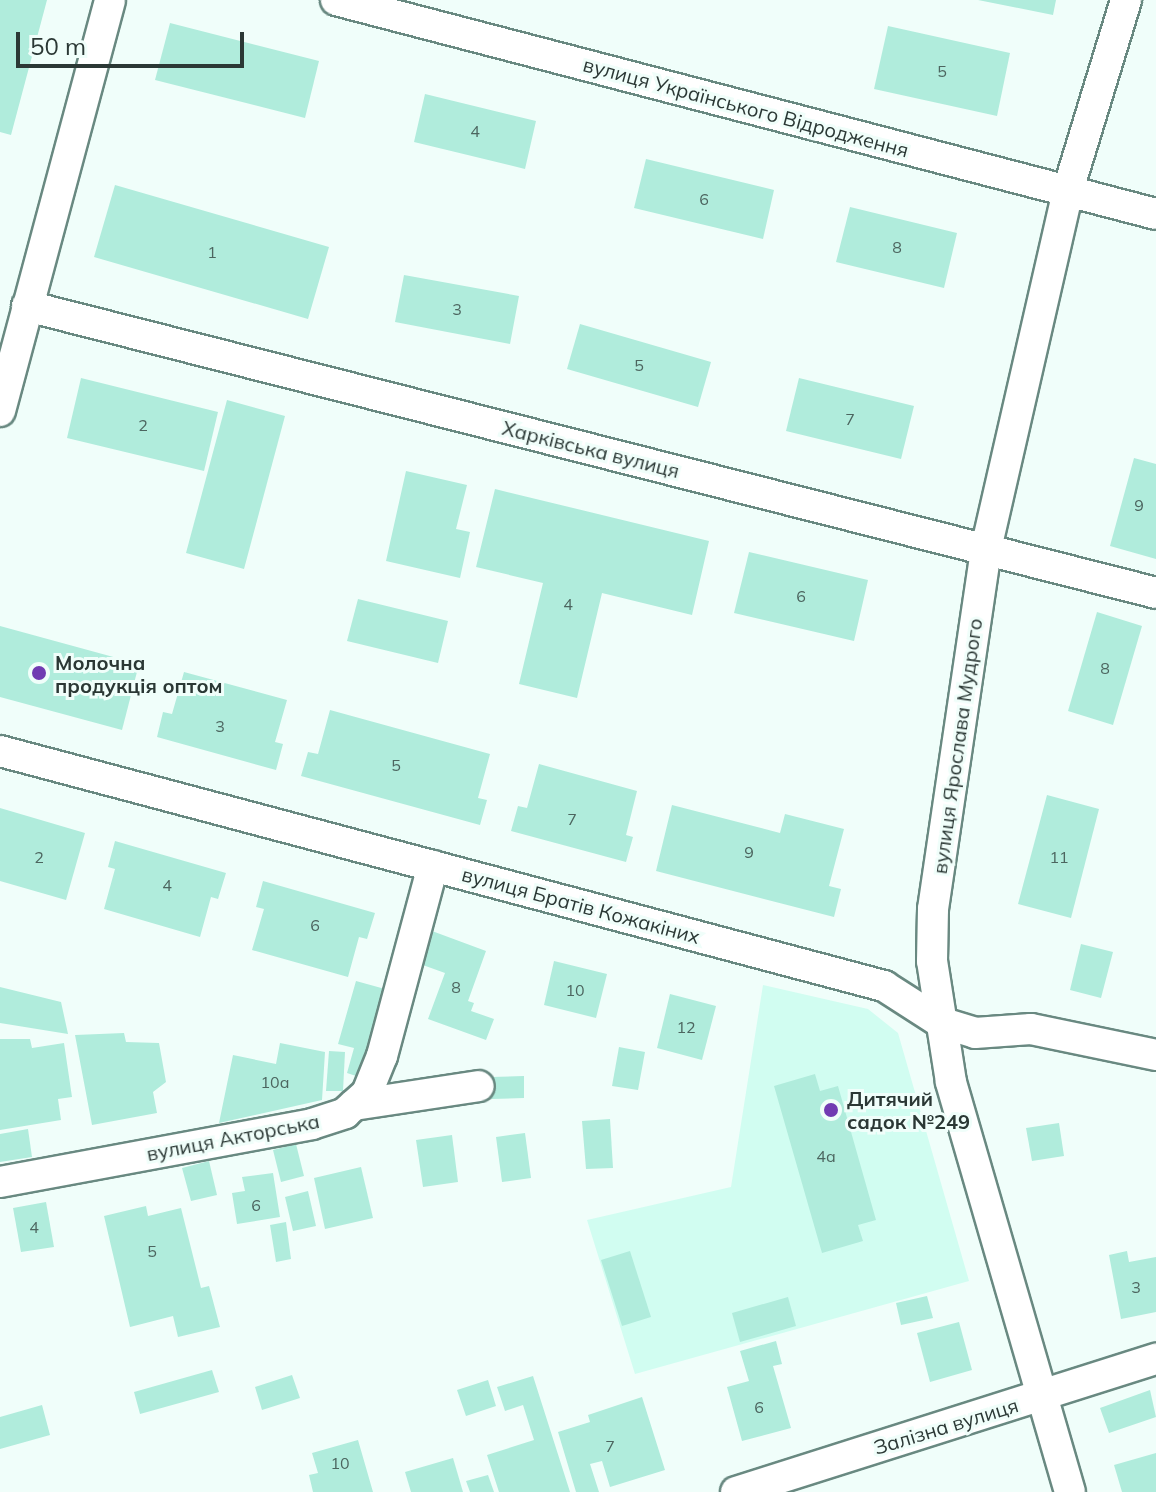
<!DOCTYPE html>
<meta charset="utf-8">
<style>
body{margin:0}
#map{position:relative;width:1156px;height:1492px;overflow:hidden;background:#f0fefa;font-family:Mulish,sans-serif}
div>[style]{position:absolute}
.built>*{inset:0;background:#d1fdf1}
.building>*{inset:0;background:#b0ecdc}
.roads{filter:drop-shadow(2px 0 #698981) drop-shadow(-2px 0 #698981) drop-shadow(0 2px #698981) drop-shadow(0 -2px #698981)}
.minor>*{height:30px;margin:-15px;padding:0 15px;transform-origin:15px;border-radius:15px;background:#fff}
.dots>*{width:22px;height:22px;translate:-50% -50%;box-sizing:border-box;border:4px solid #f0fefa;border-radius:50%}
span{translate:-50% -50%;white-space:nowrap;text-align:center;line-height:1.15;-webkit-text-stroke:6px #f0fefa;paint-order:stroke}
.number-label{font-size:16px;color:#4c655f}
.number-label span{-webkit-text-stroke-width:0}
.street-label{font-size:20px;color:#2b3835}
.poi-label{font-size:20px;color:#2b3835;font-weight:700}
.left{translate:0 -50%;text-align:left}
.scale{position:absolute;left:16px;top:32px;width:228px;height:36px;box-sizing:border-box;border:4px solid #2b3835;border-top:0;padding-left:10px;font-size:24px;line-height:28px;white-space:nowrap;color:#2b3835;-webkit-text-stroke:6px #f0fefa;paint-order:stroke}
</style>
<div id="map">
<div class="built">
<div style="clip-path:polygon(763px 985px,868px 1009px,898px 1033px,969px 1281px,635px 1374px,587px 1220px,731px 1187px)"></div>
</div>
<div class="building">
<div style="clip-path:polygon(0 0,47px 0,11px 135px,0 132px)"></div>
<div style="clip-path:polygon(978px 0,1056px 0,1053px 15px)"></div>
<div style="clip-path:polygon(170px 23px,319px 61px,305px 118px,155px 80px)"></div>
<div style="clip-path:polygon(888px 26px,1010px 53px,997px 116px,874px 89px)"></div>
<div style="clip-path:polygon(425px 94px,536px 121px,525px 169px,414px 142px)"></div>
<div style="clip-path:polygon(646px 159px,774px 190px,763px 239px,634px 208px)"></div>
<div style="clip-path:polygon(115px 185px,329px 247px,308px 319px,94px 257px)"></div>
<div style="clip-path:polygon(850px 207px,957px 233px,944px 288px,836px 262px)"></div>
<div style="clip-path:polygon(404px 275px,519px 296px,510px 344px,395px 322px)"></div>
<div style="clip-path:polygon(580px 324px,711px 362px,698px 407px,567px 369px)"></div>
<div style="clip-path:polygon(81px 378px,218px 412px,204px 471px,67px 438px)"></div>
<div style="clip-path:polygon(799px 378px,914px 406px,901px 459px,786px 431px)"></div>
<div style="clip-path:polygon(227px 400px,285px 416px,244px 569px,186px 553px)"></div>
<div style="clip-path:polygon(1134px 458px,1156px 464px,1156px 559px,1110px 546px)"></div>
<div style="clip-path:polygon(406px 471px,467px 485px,456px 529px,470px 532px,460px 578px,386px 561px)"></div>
<div style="clip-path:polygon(495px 489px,709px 541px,692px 615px,602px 593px,577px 698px,519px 684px,543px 583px,476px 567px)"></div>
<div style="clip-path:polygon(749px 552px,868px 580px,854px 641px,734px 613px)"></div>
<div style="clip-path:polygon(358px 599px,448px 621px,438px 663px,347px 641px)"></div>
<div style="clip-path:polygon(1097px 612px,1142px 626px,1113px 725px,1068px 711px)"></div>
<div style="clip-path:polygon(0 626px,139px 664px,122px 730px,0 697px)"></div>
<div style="clip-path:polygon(184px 672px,287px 700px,275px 742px,283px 744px,276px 770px,157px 737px,163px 712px,172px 714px)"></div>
<div style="clip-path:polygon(330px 710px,490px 754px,478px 798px,487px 800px,480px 825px,301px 776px,308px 752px,318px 754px)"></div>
<div style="clip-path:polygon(539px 764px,637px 791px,626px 835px,633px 837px,626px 862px,511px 831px,518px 806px,527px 808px)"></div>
<div style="clip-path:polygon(1047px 795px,1099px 809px,1071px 918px,1018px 904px)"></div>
<div style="clip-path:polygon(672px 805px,780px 833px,785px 814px,844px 829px,829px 886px,841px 889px,834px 917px,656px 871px)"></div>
<div style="clip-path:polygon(0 808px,85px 833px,66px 900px,0 881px)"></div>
<div style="clip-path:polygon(115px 841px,226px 873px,218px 899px,211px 897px,200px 937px,104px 909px,115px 869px,108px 867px)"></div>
<div style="clip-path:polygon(263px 881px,375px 913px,367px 939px,359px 937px,348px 977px,252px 950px,264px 909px,256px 907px)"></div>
<div style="clip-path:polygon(432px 931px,486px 951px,468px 1001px,474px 1003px,471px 1011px,494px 1019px,486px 1040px,428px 1019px,445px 973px,420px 964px)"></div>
<div style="clip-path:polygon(1081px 944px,1113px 952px,1101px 998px,1070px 990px)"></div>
<div style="clip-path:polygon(554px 961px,607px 974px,596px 1018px,544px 1005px)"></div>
<div style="clip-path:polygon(356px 981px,385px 989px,359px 1077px,347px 1073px,354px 1048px,338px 1044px)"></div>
<div style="clip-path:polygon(0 987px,61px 1002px,68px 1034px,0 1023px)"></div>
<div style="clip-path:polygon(670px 994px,716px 1006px,702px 1060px,657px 1048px)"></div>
<div style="clip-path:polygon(124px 1033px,126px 1042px,159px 1043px,166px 1082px,153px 1092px,157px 1113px,92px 1125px,75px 1035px)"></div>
<div style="clip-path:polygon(0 1039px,30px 1039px,32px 1048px,64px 1043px,72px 1097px,58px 1099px,61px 1120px,0 1130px)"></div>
<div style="clip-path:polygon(280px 1043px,325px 1052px,322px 1100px,219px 1123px,233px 1055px,276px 1064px)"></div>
<div style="clip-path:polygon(619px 1047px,645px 1052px,638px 1090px,612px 1086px)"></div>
<div style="clip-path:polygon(329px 1051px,345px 1052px,343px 1091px,326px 1091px)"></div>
<div style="clip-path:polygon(815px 1074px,820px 1091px,838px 1086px,876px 1220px,858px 1225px,863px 1241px,822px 1253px,774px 1086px)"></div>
<div style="clip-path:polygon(524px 1076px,524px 1098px,491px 1099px,491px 1077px)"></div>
<div style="clip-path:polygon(610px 1119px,613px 1168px,586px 1169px,582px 1121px)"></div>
<div style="clip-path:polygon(1059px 1123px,1064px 1156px,1032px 1161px,1026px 1128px)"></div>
<div style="clip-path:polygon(28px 1129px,32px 1157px,0 1162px,0 1134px)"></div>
<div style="clip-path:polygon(525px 1133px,531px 1178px,502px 1182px,496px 1137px)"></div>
<div style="clip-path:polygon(452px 1135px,458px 1182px,423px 1187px,416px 1140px)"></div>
<div style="clip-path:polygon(296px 1144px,304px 1176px,281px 1182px,273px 1150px)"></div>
<div style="clip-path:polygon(209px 1161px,217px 1195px,191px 1201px,182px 1168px)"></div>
<div style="clip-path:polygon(361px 1167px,373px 1218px,325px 1229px,314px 1178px)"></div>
<div style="clip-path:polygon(273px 1173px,280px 1217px,237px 1224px,232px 1193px,245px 1191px,242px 1177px)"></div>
<div style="clip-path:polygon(308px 1191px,316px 1226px,293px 1231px,285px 1197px)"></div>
<div style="clip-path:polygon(46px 1202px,54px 1247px,21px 1252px,13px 1208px)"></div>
<div style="clip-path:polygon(146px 1206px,148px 1216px,181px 1208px,201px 1288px,209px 1286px,220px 1327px,178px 1337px,173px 1316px,130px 1327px,104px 1216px)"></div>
<div style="clip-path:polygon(286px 1222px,291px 1259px,276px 1262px,270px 1225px)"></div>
<div style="clip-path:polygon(630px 1251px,651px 1317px,622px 1326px,601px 1260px)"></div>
<div style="clip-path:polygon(1127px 1251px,1129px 1262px,1156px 1257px,1156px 1312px,1121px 1319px,1109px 1255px)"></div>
<div style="clip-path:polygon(927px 1296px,933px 1318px,901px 1325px,896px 1303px)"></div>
<div style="clip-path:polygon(788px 1297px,796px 1326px,740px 1342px,732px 1313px)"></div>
<div style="clip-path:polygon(959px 1322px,972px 1370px,930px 1382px,917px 1333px)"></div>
<div style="clip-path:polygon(776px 1341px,782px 1364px,773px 1366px,791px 1428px,742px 1441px,727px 1387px,749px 1381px,740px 1351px)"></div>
<div style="clip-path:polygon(212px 1370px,219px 1392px,140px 1414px,134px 1392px)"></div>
<div style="clip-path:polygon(292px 1375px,300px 1398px,262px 1410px,255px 1387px)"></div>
<div style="clip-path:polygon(533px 1376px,570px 1492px,499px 1492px,487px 1455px,534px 1440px,523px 1405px,505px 1411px,497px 1387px)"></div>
<div style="clip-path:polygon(488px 1380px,496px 1406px,466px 1416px,457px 1390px)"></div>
<div style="clip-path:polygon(1150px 1390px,1156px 1417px,1109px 1433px,1100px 1408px)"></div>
<div style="clip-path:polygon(642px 1397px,665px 1470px,610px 1487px,602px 1461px,590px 1464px,599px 1492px,576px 1492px,558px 1432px,590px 1422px,588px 1415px)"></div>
<div style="clip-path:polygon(42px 1405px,50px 1435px,0 1449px,0 1417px)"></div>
<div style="clip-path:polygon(358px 1440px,373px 1492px,313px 1492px,309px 1475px,318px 1473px,312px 1453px)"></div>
<div style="clip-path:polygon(1156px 1453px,1156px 1492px,1122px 1492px,1114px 1465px)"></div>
<div style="clip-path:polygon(453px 1458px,463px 1492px,411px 1492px,405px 1472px)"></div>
<div style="clip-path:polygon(488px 1475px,494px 1492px,470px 1492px,466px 1481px)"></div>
</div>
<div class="roads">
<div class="minor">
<div style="left:336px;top:0;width:847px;rotate:14.63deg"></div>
<div style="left:27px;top:306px;width:1165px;rotate:14.26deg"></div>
<div style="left:0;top:411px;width:425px;rotate:-75deg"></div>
<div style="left:0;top:751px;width:915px;rotate:14.89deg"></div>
<div style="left:884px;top:986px;width:67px;rotate:32.7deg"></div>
<div style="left:940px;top:1022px;width:37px;rotate:17deg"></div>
<div style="left:975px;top:1033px;width:56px;rotate:-4.1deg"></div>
<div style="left:1031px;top:1029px;width:128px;rotate:11.7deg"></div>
<div style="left:354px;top:1105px;width:126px;rotate:-8.6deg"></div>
<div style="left:0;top:1182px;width:317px;rotate:-10.5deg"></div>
<div style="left:312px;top:1124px;width:35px;rotate:-18deg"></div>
<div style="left:345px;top:1113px;width:30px;rotate:-42deg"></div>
<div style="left:367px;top:1093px;width:40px;rotate:-68deg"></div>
<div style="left:382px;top:1056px;width:197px;rotate:-75deg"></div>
<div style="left:736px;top:1492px;width:441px;rotate:-17.6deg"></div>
<div style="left:1070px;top:1492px;width:427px;rotate:-106.2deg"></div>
<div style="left:951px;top:1082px;width:122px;rotate:-98.9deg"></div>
<div style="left:932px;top:961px;width:52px;rotate:-88.9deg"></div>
<div style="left:933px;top:909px;width:364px;rotate:-81.6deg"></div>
<div style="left:986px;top:549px;width:368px;rotate:-77.1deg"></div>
<div style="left:1068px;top:190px;width:199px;rotate:-73deg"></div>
</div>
</div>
<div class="dots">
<div style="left:39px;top:673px;background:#713bb2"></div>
<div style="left:831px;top:1110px;background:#713bb2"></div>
</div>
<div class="number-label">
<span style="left:942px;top:71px">5</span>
<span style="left:475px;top:131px">4</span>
<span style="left:704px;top:199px">6</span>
<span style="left:897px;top:247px">8</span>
<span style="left:212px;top:252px">1</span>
<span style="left:457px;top:309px">3</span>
<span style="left:639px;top:365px">5</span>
<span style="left:850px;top:419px">7</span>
<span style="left:143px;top:425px">2</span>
<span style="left:1139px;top:505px">9</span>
<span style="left:801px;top:596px">6</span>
<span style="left:568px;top:604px">4</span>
<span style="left:1105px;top:668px">8</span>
<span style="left:220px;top:726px">3</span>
<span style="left:396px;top:765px">5</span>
<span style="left:572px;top:819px">7</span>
<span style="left:749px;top:852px">9</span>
<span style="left:39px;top:857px">2</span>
<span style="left:1059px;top:857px">11</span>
<span style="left:167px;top:885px">4</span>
<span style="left:315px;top:925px">6</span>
<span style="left:456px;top:987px">8</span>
<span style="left:575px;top:990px">10</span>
<span style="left:686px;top:1027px">12</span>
<span style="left:275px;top:1082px">10а</span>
<span style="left:826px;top:1156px">4а</span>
<span style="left:256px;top:1205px">6</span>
<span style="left:34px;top:1227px">4</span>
<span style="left:152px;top:1251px">5</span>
<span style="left:1136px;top:1287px">3</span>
<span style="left:759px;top:1407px">6</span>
<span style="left:610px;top:1446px">7</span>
<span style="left:340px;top:1463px">10</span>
</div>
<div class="street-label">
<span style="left:746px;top:107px;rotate:15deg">вулиця Українського Відродження</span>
<span style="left:591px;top:449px;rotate:14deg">Харківська вулиця</span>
<span style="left:957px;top:746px;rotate:-82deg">вулиця Ярослава Мудрого</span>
<span style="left:581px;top:905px;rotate:15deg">вулиця Братів Кожакіних</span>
<span style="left:233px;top:1137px;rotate:-11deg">вулиця Акторська</span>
<span style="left:946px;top:1426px;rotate:-17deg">Залізна вулиця</span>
</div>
<div class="poi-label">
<span class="left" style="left:55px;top:674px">Молочна<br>продукція оптом</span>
<span class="left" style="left:847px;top:1110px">Дитячий<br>садок №249</span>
</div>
<div class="scale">50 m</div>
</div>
